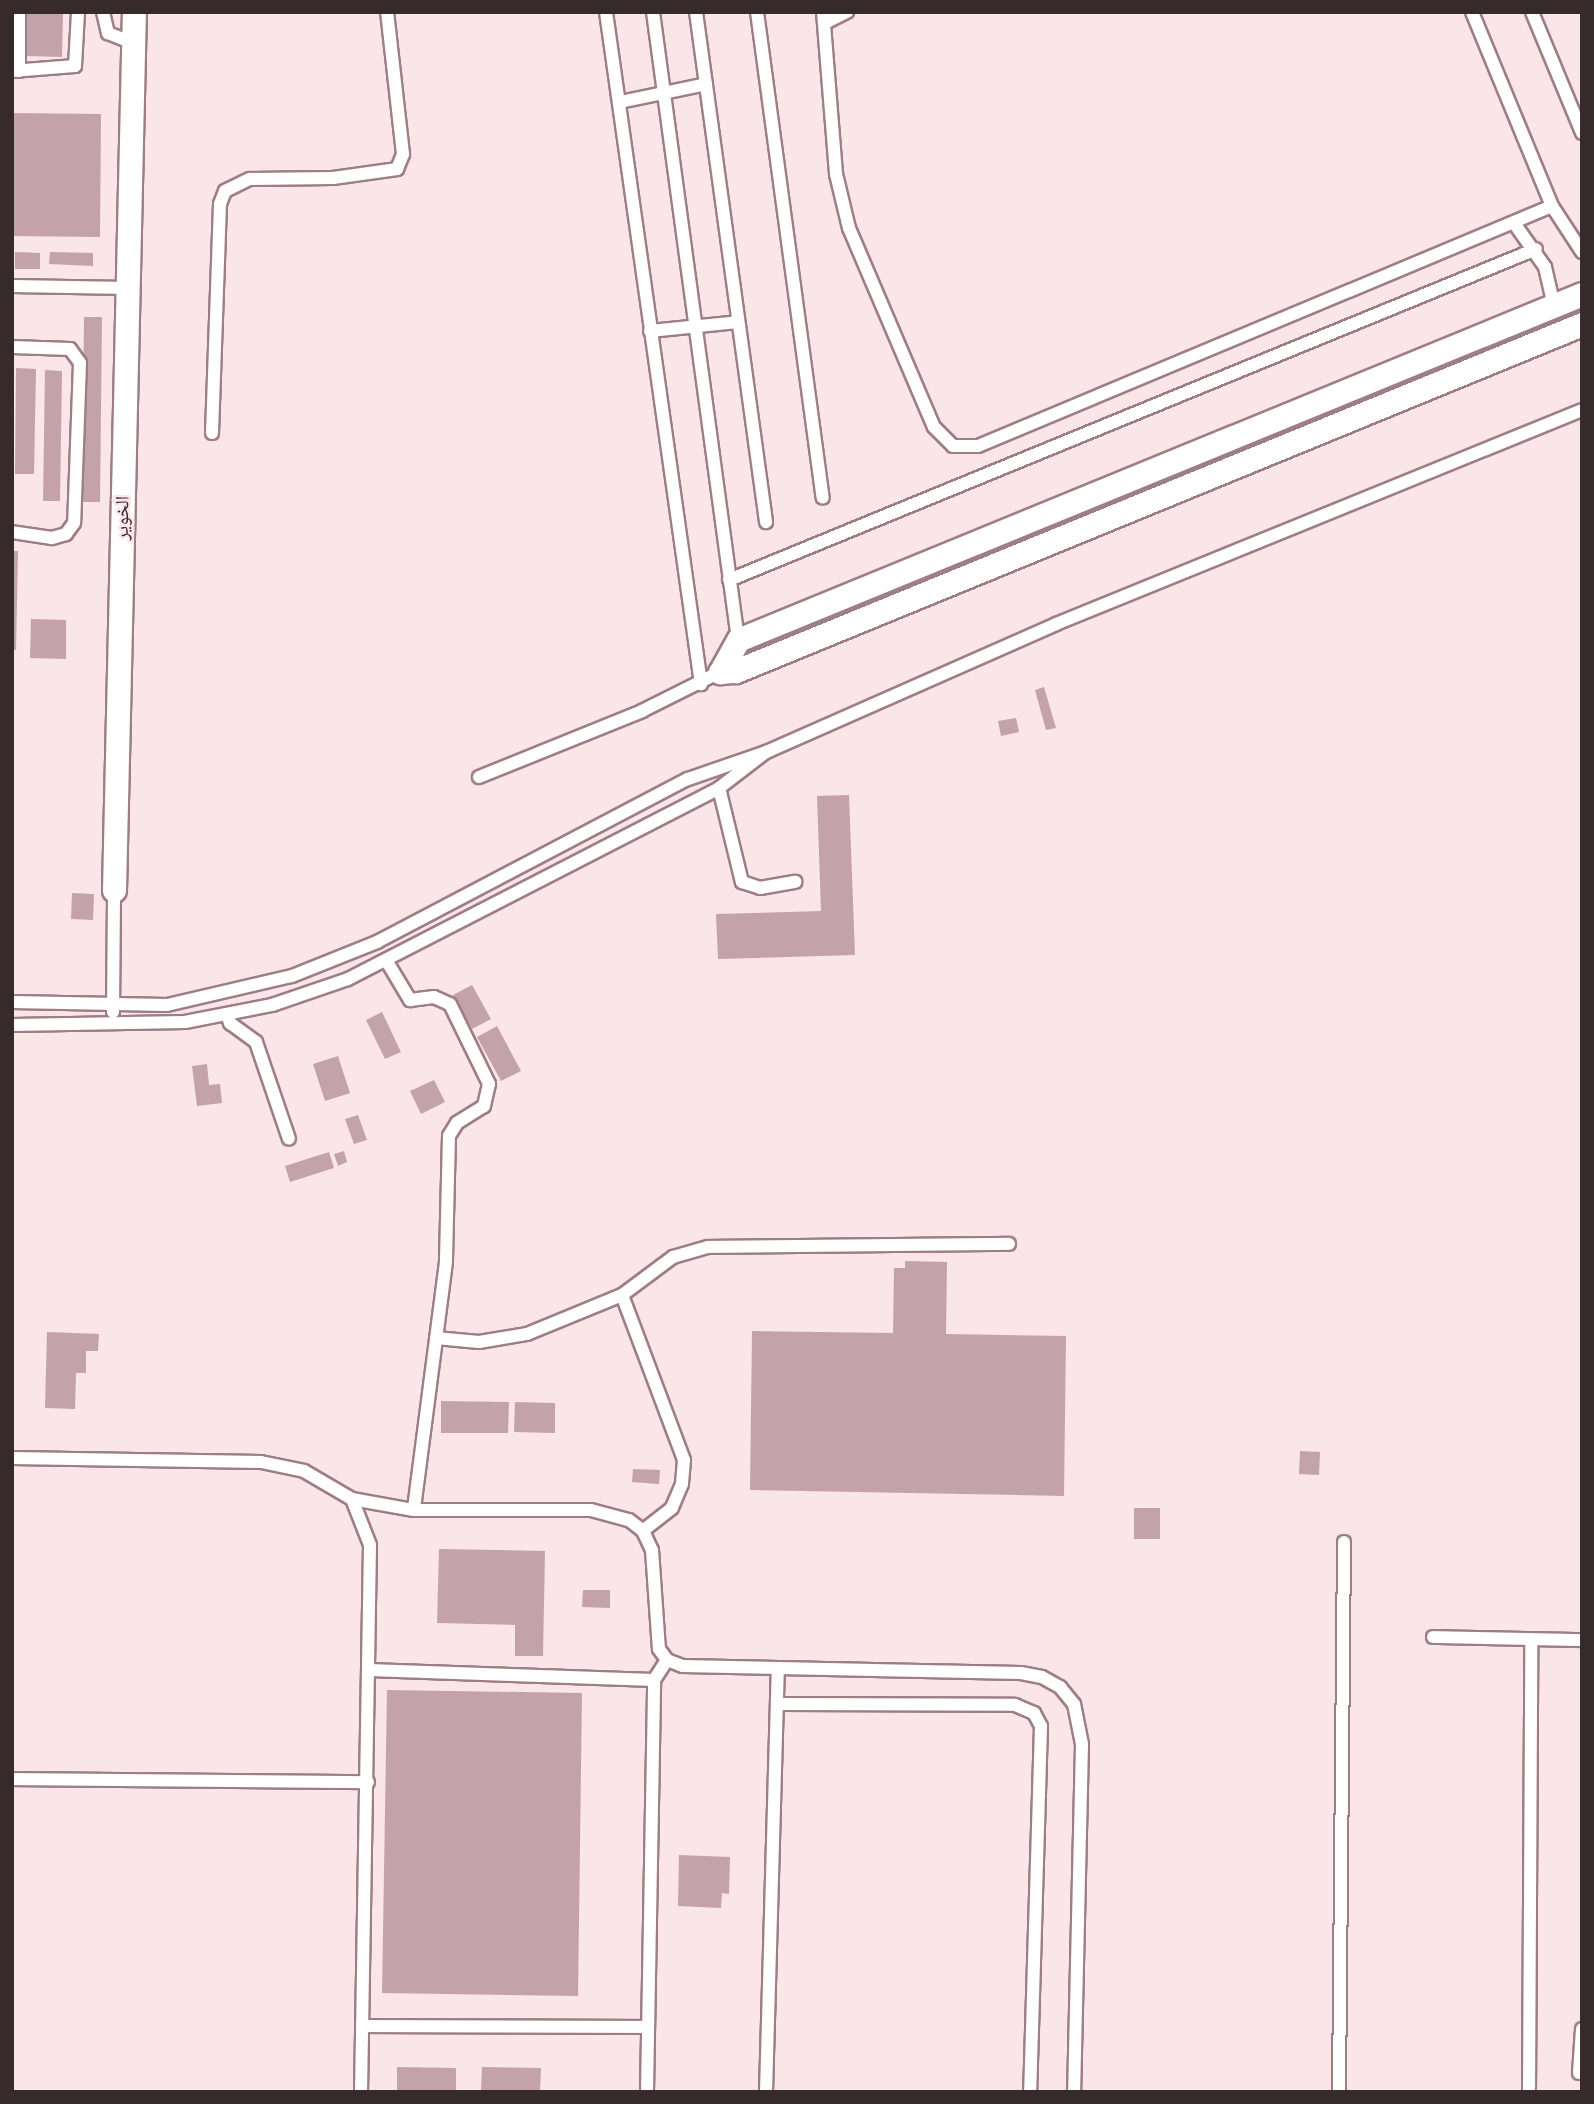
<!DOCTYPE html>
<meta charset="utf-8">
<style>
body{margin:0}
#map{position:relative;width:1594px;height:2104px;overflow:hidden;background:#fae5e9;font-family:Helvetica,"Noto Naskh Arabic",sans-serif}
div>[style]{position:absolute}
.building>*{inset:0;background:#c4a2aa}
.roads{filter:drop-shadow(2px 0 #9e7e85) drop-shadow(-2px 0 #9e7e85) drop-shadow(0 2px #9e7e85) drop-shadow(0 -2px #9e7e85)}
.service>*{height:12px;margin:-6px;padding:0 6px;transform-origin:6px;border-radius:6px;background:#fff}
.minor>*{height:23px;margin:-11.5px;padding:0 11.5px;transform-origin:11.5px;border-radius:11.5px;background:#fff}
span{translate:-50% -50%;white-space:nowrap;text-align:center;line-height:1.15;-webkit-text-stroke:5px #fae5e9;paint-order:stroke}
.street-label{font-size:19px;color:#372a2d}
.frame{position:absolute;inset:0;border:14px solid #372a2d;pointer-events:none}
</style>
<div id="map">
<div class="building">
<div style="clip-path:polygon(26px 12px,63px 12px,62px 57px,25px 56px)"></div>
<div style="clip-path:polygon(12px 113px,101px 114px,100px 237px,12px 236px)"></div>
<div style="clip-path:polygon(15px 252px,40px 253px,40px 269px,15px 269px)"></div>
<div style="clip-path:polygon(50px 252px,93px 253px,93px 266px,49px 264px)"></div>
<div style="clip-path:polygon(84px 317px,102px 317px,100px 502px,82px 502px)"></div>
<div style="clip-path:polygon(16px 368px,36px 369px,34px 474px,15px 474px)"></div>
<div style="clip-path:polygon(45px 370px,62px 371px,60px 501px,43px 501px)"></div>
<div style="clip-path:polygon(12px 551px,18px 551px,16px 650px,12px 650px)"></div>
<div style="clip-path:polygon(31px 619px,66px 620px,66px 659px,30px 658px)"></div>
<div style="clip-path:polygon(1044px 687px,1056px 728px,1046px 730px,1035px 690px)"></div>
<div style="clip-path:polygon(1016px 718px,1019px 732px,1001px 736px,998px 721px)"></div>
<div style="clip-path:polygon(849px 795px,855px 955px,718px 959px,716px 914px,821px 911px,817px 796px)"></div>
<div style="clip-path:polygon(72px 893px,94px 894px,93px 920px,71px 919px)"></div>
<div style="clip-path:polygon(472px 985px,491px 1019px,472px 1029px,453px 995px)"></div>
<div style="clip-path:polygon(382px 1012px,401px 1052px,385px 1059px,366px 1020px)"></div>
<div style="clip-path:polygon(497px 1026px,521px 1071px,501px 1081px,477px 1037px)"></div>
<div style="clip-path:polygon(338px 1056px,350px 1093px,325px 1101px,313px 1064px)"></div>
<div style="clip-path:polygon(207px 1064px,209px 1085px,220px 1084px,222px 1103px,197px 1106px,192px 1066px)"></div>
<div style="clip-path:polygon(434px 1080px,445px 1102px,421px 1114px,410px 1091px)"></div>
<div style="clip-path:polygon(358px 1115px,367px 1140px,354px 1144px,345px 1119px)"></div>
<div style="clip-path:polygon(344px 1151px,347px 1162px,338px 1166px,334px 1154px)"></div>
<div style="clip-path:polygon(329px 1152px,334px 1168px,290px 1182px,285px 1166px)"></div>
<div style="clip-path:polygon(905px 1261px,947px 1262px,946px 1334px,1066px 1336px,1064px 1496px,750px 1490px,752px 1331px,893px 1333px,894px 1268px,905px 1268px)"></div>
<div style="clip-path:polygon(47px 1332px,99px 1334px,98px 1351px,86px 1351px,86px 1373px,76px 1373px,75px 1409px,45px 1408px)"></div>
<div style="clip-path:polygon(441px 1401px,509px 1402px,508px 1433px,441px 1433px)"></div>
<div style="clip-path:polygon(515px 1402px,555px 1403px,555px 1433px,514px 1432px)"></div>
<div style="clip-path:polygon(1300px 1451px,1320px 1452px,1319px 1475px,1299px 1474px)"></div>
<div style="clip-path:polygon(633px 1469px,660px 1470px,659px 1484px,632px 1482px)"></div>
<div style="clip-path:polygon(1134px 1508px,1160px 1508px,1160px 1539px,1134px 1539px)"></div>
<div style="clip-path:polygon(439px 1549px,545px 1551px,543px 1656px,515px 1656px,515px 1625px,437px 1623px)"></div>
<div style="clip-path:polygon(583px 1590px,610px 1590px,610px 1608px,582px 1607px)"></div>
<div style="clip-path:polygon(387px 1690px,582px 1693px,578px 1996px,382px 1993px)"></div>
<div style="clip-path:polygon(679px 1855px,730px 1857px,729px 1894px,722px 1893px,721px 1908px,678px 1906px)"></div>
<div style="clip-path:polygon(397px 2067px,456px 2068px,456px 2092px,397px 2092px)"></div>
<div style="clip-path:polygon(482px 2067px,541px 2068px,540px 2092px,481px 2092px)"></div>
</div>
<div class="roads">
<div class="service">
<div style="left:103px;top:12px;width:22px;rotate:77deg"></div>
<div style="left:108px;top:33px;width:27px;rotate:22deg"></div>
<div style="left:606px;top:12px;width:679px;rotate:81.95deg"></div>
<div style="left:653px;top:12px;width:634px;rotate:82.29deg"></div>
<div style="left:696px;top:12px;width:515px;rotate:82.18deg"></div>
<div style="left:757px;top:12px;width:490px;rotate:82.3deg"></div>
<div style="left:823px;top:12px;width:163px;rotate:85.4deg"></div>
<div style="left:836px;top:174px;width:56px;rotate:76.5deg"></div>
<div style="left:849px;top:228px;width:216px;rotate:66.9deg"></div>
<div style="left:934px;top:427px;width:27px;rotate:45deg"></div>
<div style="left:953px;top:446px;width:25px"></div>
<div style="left:978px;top:446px;width:622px;rotate:-22.69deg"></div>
<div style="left:1472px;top:12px;width:210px;rotate:67.6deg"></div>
<div style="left:1552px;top:206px;width:55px;rotate:56.9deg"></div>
<div style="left:1532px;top:12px;width:131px;rotate:67.5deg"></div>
<div style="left:825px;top:23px;width:25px;rotate:-27deg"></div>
<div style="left:12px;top:71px;width:63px;rotate:-4.5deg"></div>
<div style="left:75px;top:66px;width:54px;rotate:-86.8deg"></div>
<div style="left:19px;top:71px;width:59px;rotate:-90deg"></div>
<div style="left:620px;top:102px;width:88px;rotate:-11.8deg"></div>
<div style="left:1514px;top:223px;width:54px;rotate:54.8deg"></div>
<div style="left:1545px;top:267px;width:39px;rotate:77deg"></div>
<div style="left:12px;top:286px;width:116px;rotate:1deg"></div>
<div style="left:650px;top:331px;width:88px;rotate:-5.8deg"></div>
<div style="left:12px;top:347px;width:58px;rotate:2deg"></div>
<div style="left:70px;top:349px;width:17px;rotate:54deg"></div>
<div style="left:80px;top:363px;width:160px;rotate:92.1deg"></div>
<div style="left:74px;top:523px;width:14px;rotate:126deg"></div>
<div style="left:66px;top:534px;width:15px;rotate:164deg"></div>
<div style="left:52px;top:538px;width:40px;rotate:-171.5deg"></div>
<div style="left:212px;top:433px;width:229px;rotate:-88deg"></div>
<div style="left:220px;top:204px;width:14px;rotate:-69deg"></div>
<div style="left:225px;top:191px;width:28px;rotate:-26deg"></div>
<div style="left:250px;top:179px;width:83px;rotate:-0.7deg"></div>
<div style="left:333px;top:178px;width:65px;rotate:-8deg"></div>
<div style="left:397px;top:169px;width:16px;rotate:-68deg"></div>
<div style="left:403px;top:154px;width:143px;rotate:-96.4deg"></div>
<div style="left:729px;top:580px;width:872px;rotate:-22.3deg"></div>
<div style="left:479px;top:777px;width:176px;rotate:-22deg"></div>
<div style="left:642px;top:711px;width:87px;rotate:-26.6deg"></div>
<div style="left:719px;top:788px;width:97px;rotate:76.3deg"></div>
<div style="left:742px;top:882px;width:19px;rotate:18deg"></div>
<div style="left:760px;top:888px;width:36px;rotate:-10deg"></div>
<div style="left:386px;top:960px;width:47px;rotate:59deg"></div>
<div style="left:410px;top:1000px;width:24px;rotate:-7deg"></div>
<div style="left:434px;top:997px;width:17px;rotate:24deg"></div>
<div style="left:450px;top:1004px;width:89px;rotate:64deg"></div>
<div style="left:489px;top:1084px;width:23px;rotate:103deg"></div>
<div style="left:484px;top:1106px;width:32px;rotate:148deg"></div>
<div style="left:457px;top:1123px;width:15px;rotate:122deg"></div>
<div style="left:449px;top:1136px;width:126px;rotate:91.4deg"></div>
<div style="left:446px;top:1262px;width:250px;rotate:97.4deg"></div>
<div style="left:12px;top:1002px;width:155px;rotate:1.1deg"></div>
<div style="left:167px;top:1005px;width:128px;rotate:-13.1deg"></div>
<div style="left:292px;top:976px;width:92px;rotate:-21.8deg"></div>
<div style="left:377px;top:942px;width:351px;rotate:-27.7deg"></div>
<div style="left:688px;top:779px;width:83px;rotate:-19.1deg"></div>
<div style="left:766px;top:752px;width:317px;rotate:-23.8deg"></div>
<div style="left:1056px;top:624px;width:568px;rotate:-22.14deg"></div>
<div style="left:113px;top:1012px;width:122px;rotate:-89.5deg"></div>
<div style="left:227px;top:1015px;width:9px;rotate:69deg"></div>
<div style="left:230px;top:1023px;width:32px;rotate:36deg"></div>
<div style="left:256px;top:1042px;width:102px;rotate:71.2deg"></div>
<div style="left:12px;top:1025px;width:173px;rotate:-1deg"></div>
<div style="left:185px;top:1022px;width:89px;rotate:-11.1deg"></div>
<div style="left:272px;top:1005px;width:80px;rotate:-18.9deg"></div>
<div style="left:348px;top:979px;width:417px;rotate:-27.2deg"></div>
<div style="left:719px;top:788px;width:59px;rotate:-37.5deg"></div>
<div style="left:622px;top:1295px;width:176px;rotate:69.4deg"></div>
<div style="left:684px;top:1460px;width:24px;rotate:95deg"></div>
<div style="left:682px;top:1484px;width:26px;rotate:113deg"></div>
<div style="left:672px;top:1508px;width:37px;rotate:142deg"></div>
<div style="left:436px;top:1338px;width:43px;rotate:5.3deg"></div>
<div style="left:479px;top:1342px;width:49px;rotate:-9.5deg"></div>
<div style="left:527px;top:1334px;width:103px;rotate:-22.3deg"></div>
<div style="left:622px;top:1295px;width:64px;rotate:-36.7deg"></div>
<div style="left:673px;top:1257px;width:36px;rotate:-16deg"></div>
<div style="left:708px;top:1247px;width:301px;rotate:-0.6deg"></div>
<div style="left:12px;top:1458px;width:249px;rotate:0.9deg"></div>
<div style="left:261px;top:1462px;width:44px;rotate:11.8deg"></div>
<div style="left:304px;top:1471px;width:56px;rotate:30.3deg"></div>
<div style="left:352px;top:1499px;width:49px;rotate:68.6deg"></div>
<div style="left:370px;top:1545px;width:547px;rotate:90.94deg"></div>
<div style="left:352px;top:1499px;width:63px;rotate:10.1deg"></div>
<div style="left:414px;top:1510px;width:177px"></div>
<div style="left:591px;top:1510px;width:39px;rotate:15deg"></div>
<div style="left:629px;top:1520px;width:18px;rotate:38deg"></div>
<div style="left:643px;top:1531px;width:21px;rotate:65deg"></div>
<div style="left:652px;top:1550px;width:99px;rotate:86deg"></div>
<div style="left:659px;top:1649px;width:14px;rotate:54deg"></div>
<div style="left:667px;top:1660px;width:17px;rotate:21deg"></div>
<div style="left:683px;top:1666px;width:338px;rotate:1.2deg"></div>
<div style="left:1021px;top:1673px;width:21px;rotate:11deg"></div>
<div style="left:1042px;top:1677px;width:21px;rotate:29deg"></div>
<div style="left:1060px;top:1687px;width:22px;rotate:51deg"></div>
<div style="left:1074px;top:1704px;width:41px;rotate:78.7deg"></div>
<div style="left:1082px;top:1744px;width:348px;rotate:91.3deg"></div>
<div style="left:1433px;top:1637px;width:149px;rotate:1.2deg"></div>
<div style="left:369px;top:1670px;width:285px;rotate:2deg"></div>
<div style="left:779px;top:1704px;width:236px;rotate:0.2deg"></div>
<div style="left:1015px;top:1705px;width:21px;rotate:23deg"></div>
<div style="left:1034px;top:1713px;width:15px;rotate:62deg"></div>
<div style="left:1041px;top:1726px;width:366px;rotate:91.7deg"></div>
<div style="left:12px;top:1779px;width:356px;rotate:0.5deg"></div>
<div style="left:362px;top:2026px;width:286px;rotate:0.2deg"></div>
<div style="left:1579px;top:2073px;width:44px;rotate:-86.1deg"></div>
<div style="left:647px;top:2092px;width:412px;rotate:-89deg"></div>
<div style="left:654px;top:1680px;width:24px;rotate:-57deg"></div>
<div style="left:766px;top:2092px;width:424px;rotate:-88.4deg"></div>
<div style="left:1339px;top:2092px;width:550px;rotate:-89.48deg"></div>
<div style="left:1529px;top:2092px;width:453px;rotate:-89.7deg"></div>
</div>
<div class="minor">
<div style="left:1582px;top:294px;width:912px;rotate:157.71deg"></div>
<div style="left:738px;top:640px;width:37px;rotate:119deg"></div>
<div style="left:720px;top:672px;width:16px;rotate:-4deg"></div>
<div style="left:736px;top:671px;width:914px;rotate:-22.3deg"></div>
<div style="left:114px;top:890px;width:878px;rotate:-88.7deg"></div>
</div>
</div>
<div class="street-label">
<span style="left:122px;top:518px;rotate:-89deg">الخوير</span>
</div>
<div class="frame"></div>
</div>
